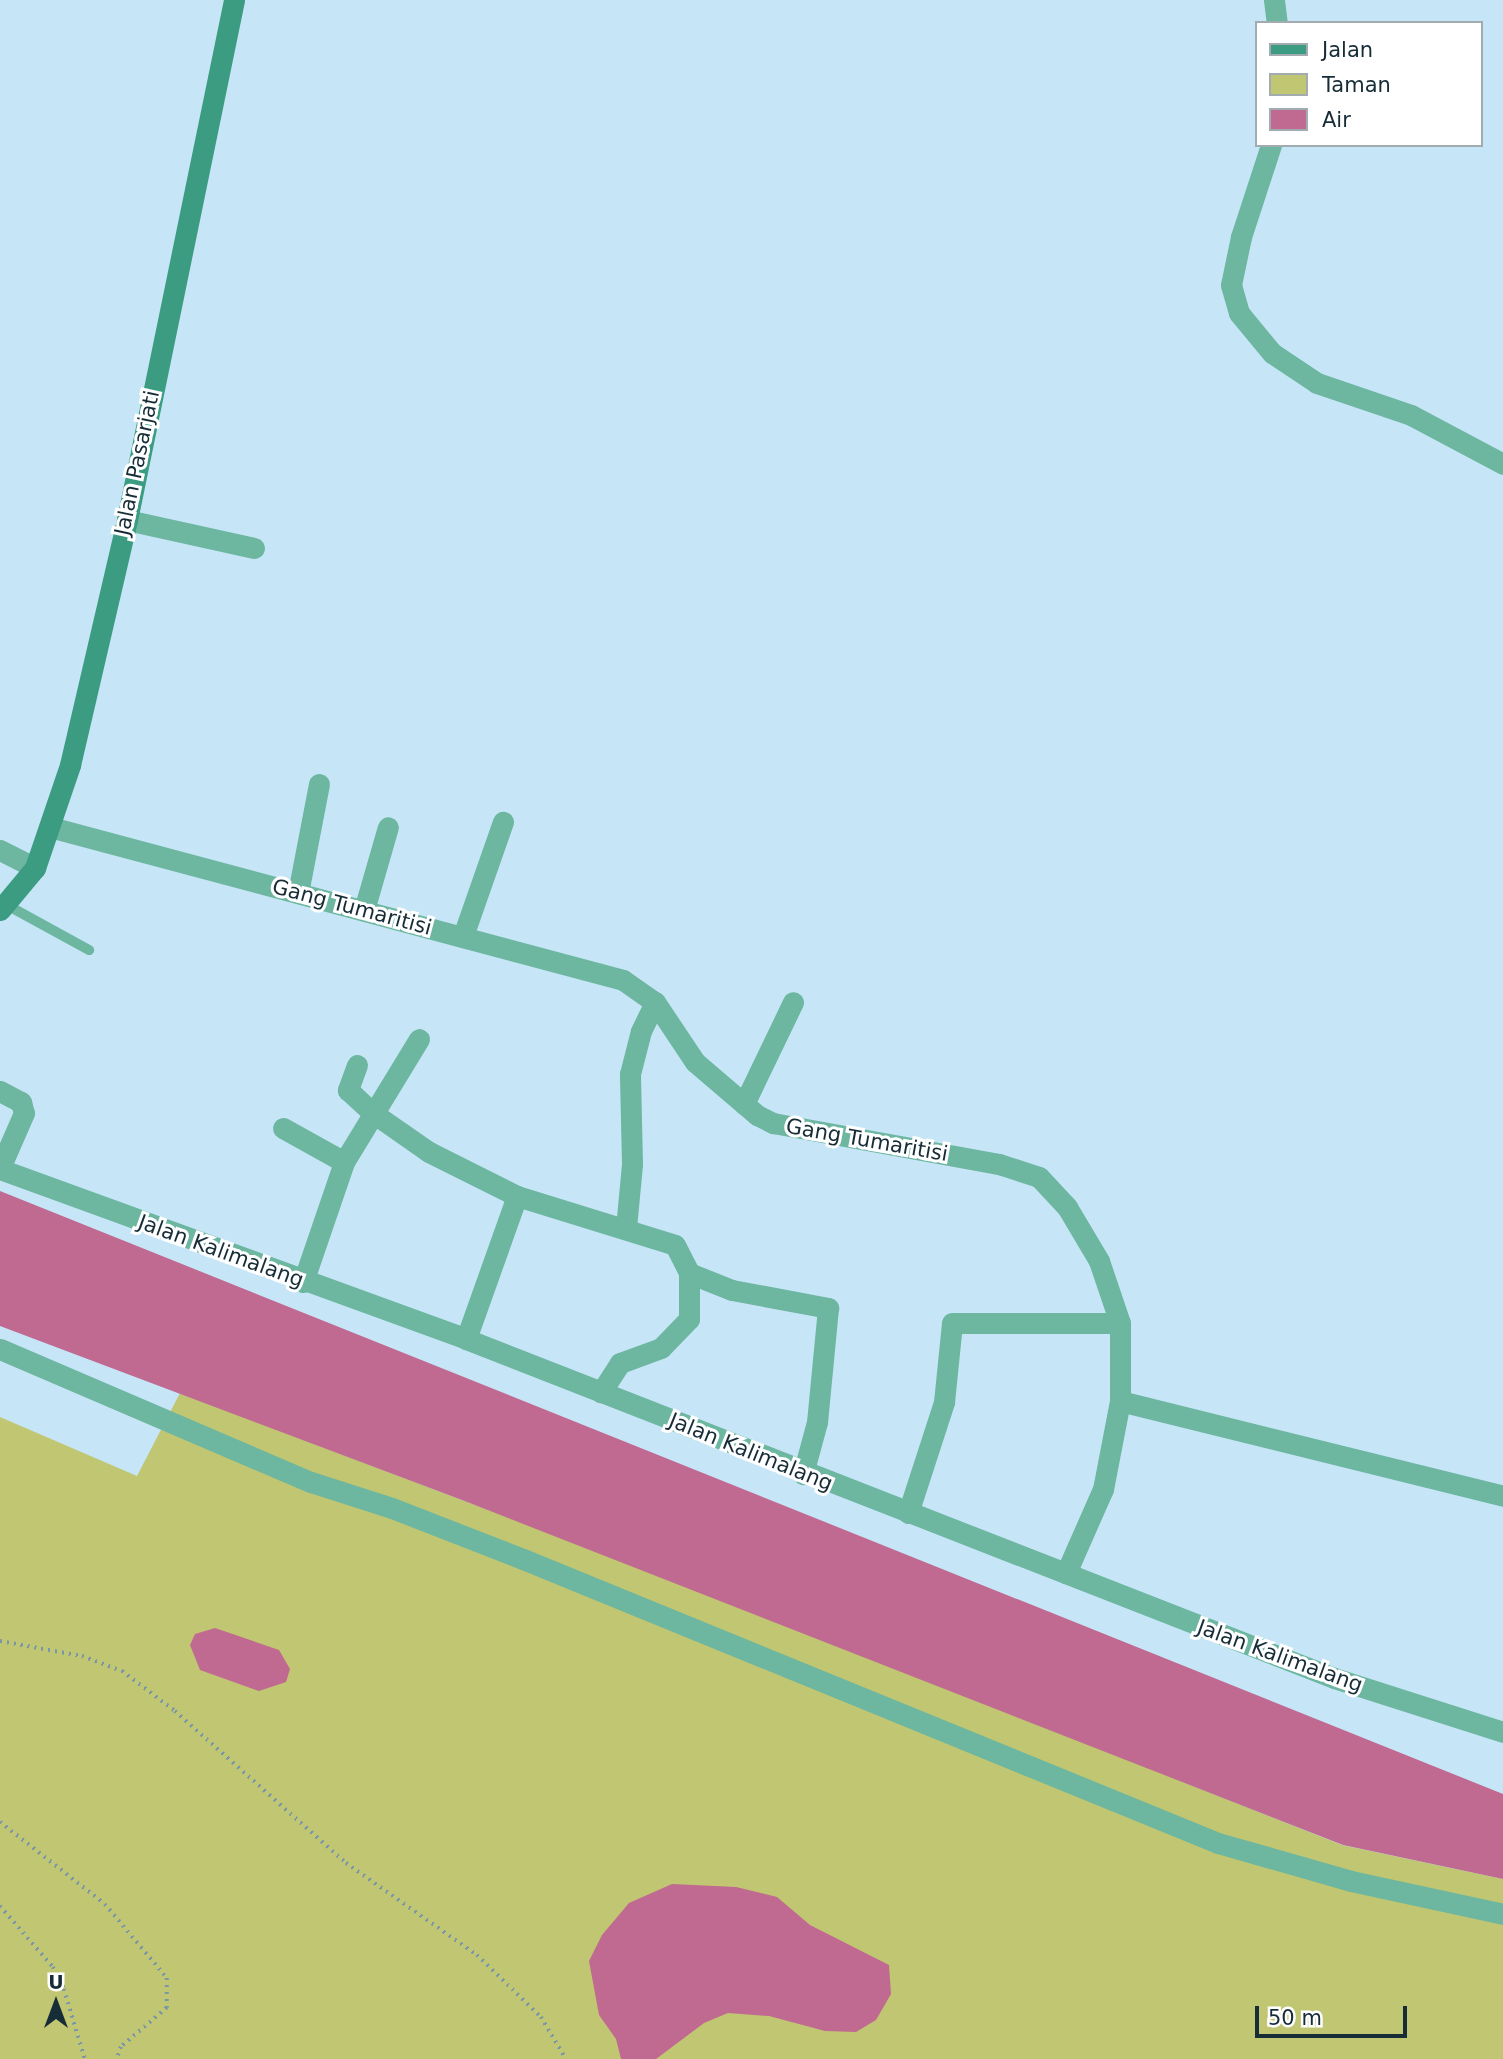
<!DOCTYPE html>
<style>
body{margin:0}
#map{position:relative;width:1503px;height:2059px;overflow:hidden;background:#c6e6f8;font-family:"DejaVu Sans",sans-serif}
div>[style]{position:absolute}
.green>*{inset:0;background:#c0c672}
.water>*{inset:0;background:#c06991}
.path>*{height:3.5px;margin-top:-1.75px;transform-origin:0;background:repeating-linear-gradient(90deg,#7b97a6 0 2px,transparent 0 7px)}
.service>*{height:10px;margin:-5px;padding:0 5px;transform-origin:5px;border-radius:5px;background:#6db6a0}
.minor>*{height:21px;margin:-10.5px;padding:0 10.5px;transform-origin:10.5px;border-radius:10.5px;background:#6db6a0}
.secondary>*{height:21px;margin:-10.5px;padding:0 10.5px;transform-origin:10.5px;border-radius:10.5px;background:#3c9c82}
span{translate:-50% -50%;white-space:nowrap;text-align:center;line-height:1.15;-webkit-text-stroke:6px #fff;paint-order:stroke}
.street-label{font-size:21px;color:#162c37}
.legend{position:absolute;left:1255px;top:21px;width:228px;height:126px;box-sizing:border-box;background:#fff;border:2px solid #a2abaf;margin:0;padding:9px 12px;list-style:none;font-size:21px;color:#162c37}
.legend li{display:flex;align-items:center;gap:14px;height:35px}
.legend b{width:35px;border:2px solid #a2abaf}
.north{position:absolute;left:21px;top:1968px;width:70px;height:70px;-webkit-text-stroke:5px #fff;paint-order:stroke;rotate:0deg;font-size:19px;font-weight:700;line-height:28px;text-align:center;color:#162c37}
.north::after{content:'';display:block;margin:auto;width:24px;height:32px;background:#162c37;clip-path:polygon(50% 0,100% 100%,50% 72%,0 100%)}
.scale{position:absolute;left:1255px;top:2006px;width:152px;height:32px;box-sizing:border-box;border:4px solid #162c37;border-top:0;padding-left:9px;font-size:21px;line-height:24px;white-space:nowrap;color:#162c37;-webkit-text-stroke:5px #fff;paint-order:stroke}
</style>
<div id="map">
<div class="green">
<div style="clip-path:polygon(180px 1393px,696px 1589px,1342px 1845px,1503px 1879px,1503px 2059px,0 2059px,0 1417px,137px 1476px)"></div>
</div>
<div class="water">
<div style="clip-path:polygon(0 1191px,1503px 1794px,1503px 1879px,1343px 1845px,462px 1500px,0 1326px)"></div>
<div style="clip-path:polygon(215px 1628px,279px 1650px,290px 1669px,286px 1682px,259px 1691px,200px 1670px,190px 1645px,195px 1634px)"></div>
<div style="clip-path:polygon(672px 1884px,736px 1887px,777px 1897px,810px 1925px,889px 1965px,891px 1994px,876px 2020px,856px 2032px,825px 2031px,769px 2016px,728px 2013px,704px 2023px,656px 2059px,621px 2059px,616px 2039px,599px 2015px,589px 1961px,602px 1935px,629px 1903px)"></div>
</div>
<div class="path">
<div style="left:0;top:1641px;width:83px;rotate:10.4deg"></div>
<div style="left:82px;top:1656px;width:43px;rotate:20.6deg"></div>
<div style="left:122px;top:1671px;width:66px;rotate:37deg"></div>
<div style="left:175px;top:1711px;width:229px;rotate:41.6deg"></div>
<div style="left:346px;top:1863px;width:160px;rotate:35.1deg"></div>
<div style="left:477px;top:1955px;width:89px;rotate:44.1deg"></div>
<div style="left:541px;top:2017px;width:49px;rotate:59.2deg"></div>
<div style="left:0;top:1822px;width:133px;rotate:38deg"></div>
<div style="left:105px;top:1904px;width:97px;rotate:50deg"></div>
<div style="left:167px;top:1978px;width:30px;rotate:90deg"></div>
<div style="left:167px;top:2008px;width:60px;rotate:139.7deg"></div>
<div style="left:121px;top:2047px;width:13px;rotate:108deg"></div>
<div style="left:0;top:1906px;width:81px;rotate:49deg"></div>
<div style="left:53px;top:1967px;width:25px;rotate:63deg"></div>
<div style="left:64px;top:1989px;width:73px;rotate:73.3deg"></div>
</div>
<div class="service">
<div style="left:5px;top:904px;width:96px;rotate:28.7deg"></div>
</div>
<div class="minor">
<div style="left:1274px;top:0;width:23px;rotate:83deg"></div>
<div style="left:1271px;top:145px;width:97px;rotate:108.1deg"></div>
<div style="left:1241px;top:237px;width:49px;rotate:101.8deg"></div>
<div style="left:1231px;top:285px;width:29px;rotate:74deg"></div>
<div style="left:1239px;top:313px;width:52px;rotate:50.5deg"></div>
<div style="left:1272px;top:353px;width:54px;rotate:33.7deg"></div>
<div style="left:1317px;top:383px;width:99px;rotate:18.8deg"></div>
<div style="left:1411px;top:415px;width:104px;rotate:28deg"></div>
<div style="left:127px;top:520px;width:130px;rotate:12.4deg"></div>
<div style="left:50px;top:827px;width:593px;rotate:14.95deg"></div>
<div style="left:623px;top:980px;width:39px;rotate:35deg"></div>
<div style="left:655px;top:1002px;width:72px;rotate:56.3deg"></div>
<div style="left:695px;top:1062px;width:82px;rotate:40.5deg"></div>
<div style="left:757px;top:1115px;width:18px;rotate:27deg"></div>
<div style="left:773px;top:1123px;width:230px;rotate:10.3deg"></div>
<div style="left:999px;top:1164px;width:42px;rotate:18deg"></div>
<div style="left:1039px;top:1177px;width:41px;rotate:47deg"></div>
<div style="left:1067px;top:1207px;width:63px;rotate:59.3deg"></div>
<div style="left:1099px;top:1261px;width:65px;rotate:71.3deg"></div>
<div style="left:1120px;top:1323px;width:78px;rotate:90deg"></div>
<div style="left:1120px;top:1401px;width:90px;rotate:100.9deg"></div>
<div style="left:1103px;top:1489px;width:92px;rotate:113.8deg"></div>
<div style="left:0;top:850px;width:39px;rotate:27deg"></div>
<div style="left:298px;top:893px;width:111px;rotate:-79.1deg"></div>
<div style="left:364px;top:910px;width:86px;rotate:-73.9deg"></div>
<div style="left:463px;top:936px;width:121px;rotate:-70.7deg"></div>
<div style="left:357px;top:1065px;width:27px;rotate:110deg"></div>
<div style="left:348px;top:1090px;width:34px;rotate:43deg"></div>
<div style="left:373px;top:1113px;width:68px;rotate:34.9deg"></div>
<div style="left:429px;top:1152px;width:98px;rotate:26.6deg"></div>
<div style="left:517px;top:1196px;width:165px;rotate:17.2deg"></div>
<div style="left:675px;top:1245px;width:31px;rotate:63deg"></div>
<div style="left:689px;top:1273px;width:46px;rotate:90deg"></div>
<div style="left:689px;top:1319px;width:40px;rotate:134deg"></div>
<div style="left:661px;top:1348px;width:44px;rotate:159.9deg"></div>
<div style="left:620px;top:1363px;width:35px;rotate:123deg"></div>
<div style="left:0;top:1091px;width:24px;rotate:28deg"></div>
<div style="left:21px;top:1102px;width:11px;rotate:75deg"></div>
<div style="left:24px;top:1113px;width:60px;rotate:113.6deg"></div>
<div style="left:744px;top:1104px;width:113px;rotate:-64.3deg"></div>
<div style="left:283px;top:1128px;width:70px;rotate:29.1deg"></div>
<div style="left:0;top:1169px;width:496px;rotate:20deg"></div>
<div style="left:466px;top:1339px;width:932px;rotate:21.33deg"></div>
<div style="left:1334px;top:1678px;width:177px;rotate:17.7deg"></div>
<div style="left:626px;top:1228px;width:64px;rotate:-84.6deg"></div>
<div style="left:632px;top:1164px;width:90px;rotate:-91.3deg"></div>
<div style="left:630px;top:1074px;width:44px;rotate:-75.7deg"></div>
<div style="left:641px;top:1031px;width:32px;rotate:-64deg"></div>
<div style="left:689px;top:1273px;width:46px;rotate:21.6deg"></div>
<div style="left:732px;top:1290px;width:98px;rotate:10.6deg"></div>
<div style="left:828px;top:1308px;width:115px;rotate:95.5deg"></div>
<div style="left:817px;top:1422px;width:54px;rotate:105.1deg"></div>
<div style="left:303px;top:1282px;width:127px;rotate:-71.1deg"></div>
<div style="left:344px;top:1162px;width:144px;rotate:-58.6deg"></div>
<div style="left:466px;top:1339px;width:152px;rotate:-70.4deg"></div>
<div style="left:0;top:1349px;width:338px;rotate:23.2deg"></div>
<div style="left:311px;top:1482px;width:85px;rotate:17.8deg"></div>
<div style="left:392px;top:1508px;width:141px;rotate:21.3deg"></div>
<div style="left:523px;top:1559px;width:751px;rotate:22.23deg"></div>
<div style="left:1218px;top:1843px;width:138px;rotate:15.9deg"></div>
<div style="left:1351px;top:1881px;width:156px;rotate:12.2deg"></div>
<div style="left:1120px;top:1401px;width:395px;rotate:13.9deg"></div>
<div style="left:908px;top:1513px;width:117px;rotate:-72deg"></div>
<div style="left:944px;top:1402px;width:79px;rotate:-84.2deg"></div>
<div style="left:952px;top:1323px;width:168px"></div>
</div>
<div class="secondary">
<div style="left:0;top:910px;width:55px;rotate:-50.2deg"></div>
<div style="left:35px;top:868px;width:109px;rotate:-71.2deg"></div>
<div style="left:70px;top:765px;width:252px;rotate:-76.9deg"></div>
<div style="left:127px;top:520px;width:531px;rotate:-78.37deg"></div>
</div>
<div class="street-label">
<span style="left:137px;top:463px;rotate:-78deg">Jalan Pasarjati</span>
<span style="left:352px;top:907px;rotate:15deg">Gang Tumaritisi</span>
<span style="left:867px;top:1140px;rotate:10deg">Gang Tumaritisi</span>
<span style="left:221px;top:1251px;rotate:20deg">Jalan Kalimalang</span>
<span style="left:751px;top:1452px;rotate:22deg">Jalan Kalimalang</span>
<span style="left:1280px;top:1656px;rotate:20deg">Jalan Kalimalang</span>
</div>
<ul class="legend">
<li><b style="height:9px;background:#3c9c82"></b>Jalan</li>
<li><b style="height:19px;background:#c0c672"></b>Taman</li>
<li><b style="height:19px;background:#c06991"></b>Air</li>
</ul>
<div class="north">U</div>
<div class="scale">50 m</div>
</div>
